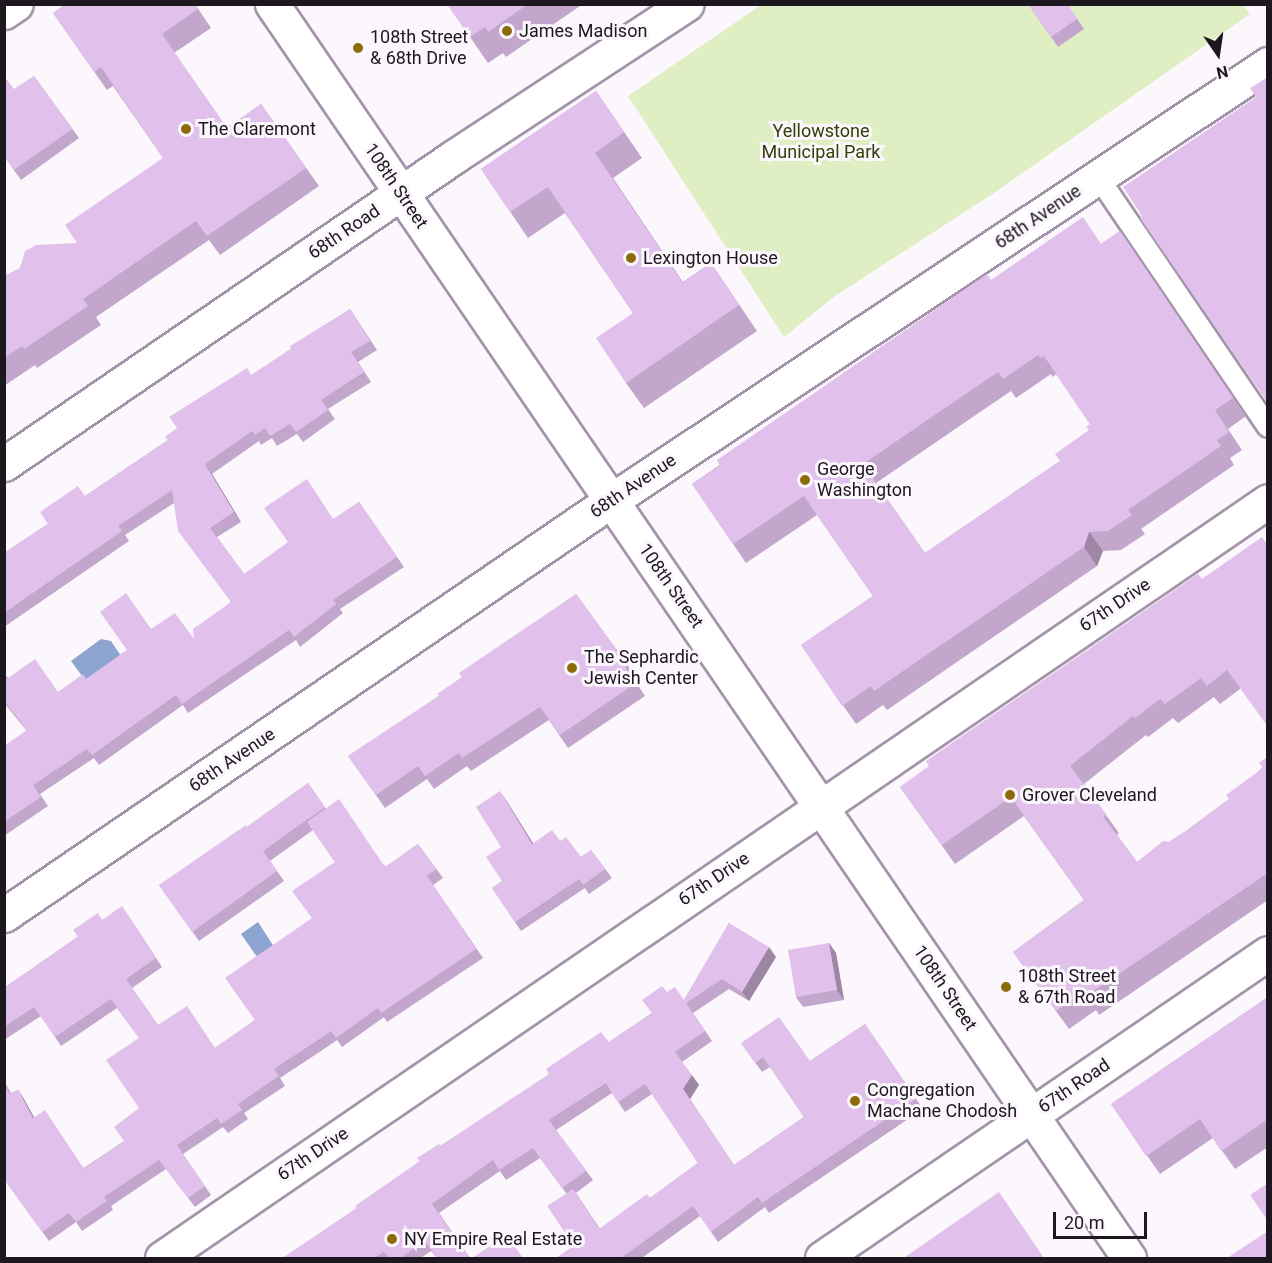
<!DOCTYPE html>
<style>
body{margin:0}
#map{position:relative;width:1272px;height:1263px;overflow:hidden;background:#fbf7fc;font-family:Roboto,sans-serif}
div>[style]{position:absolute}
.green>*{inset:0;background:#e0eec3}
.water>*{inset:0;background:#8ca4cf}
.roads{filter:drop-shadow(2px 0 #a494aa) drop-shadow(-2px 0 #a494aa) drop-shadow(0 2px #a494aa) drop-shadow(0 -2px #a494aa)}
.lane>*{height:20px;margin:-10px;padding:0 10px;transform-origin:10px;border-radius:10px;background:#fff}
.street>*{height:33px;margin:-16.5px;padding:0 16.5px;transform-origin:16.5px;border-radius:16.5px;background:#fff}
.secondary>*{height:33px;margin:-16.5px;padding:0 16.5px;transform-origin:16.5px;border-radius:16.5px;background:#fff}
.wall>*{inset:0;background:#c2a6cb}
.shaded-wall>*{inset:0;background:#9e87a5}
.building>*{inset:0;background:#e1c1ec}
.dots>*{width:16px;height:16px;translate:-50% -50%;box-sizing:border-box;border:3px solid #fbf7fc;border-radius:50%}
span{translate:-50% -50%;white-space:nowrap;text-align:center;line-height:1.15;-webkit-text-stroke:6px #fbf7fc;paint-order:stroke}
.poi-label{font-size:18px;color:#1d171f}
.left{translate:0 -50%;text-align:left}
.park-label{font-size:18px;color:#333f06}
.street-label{font-size:18px;color:#1d171f}
.frame{position:absolute;inset:0;border:6px solid #1d171f;pointer-events:none}
.north{position:absolute;left:1188px;top:24px;width:60px;height:60px;-webkit-text-stroke:4px #fbf7fc;paint-order:stroke;rotate:167deg;font-size:16px;font-weight:700;line-height:24px;text-align:center;color:#1d171f}
.north::after{content:'';display:block;margin:auto;width:21px;height:27px;background:#1d171f;clip-path:polygon(50% 0,100% 100%,50% 72%,0 100%)}
.scale{position:absolute;left:1053px;top:1212px;width:94px;height:27px;box-sizing:border-box;border:3px solid #1d171f;border-top:0;padding-left:8px;font-size:18px;line-height:21px;white-space:nowrap;color:#1d171f;-webkit-text-stroke:4px #fbf7fc;paint-order:stroke}
</style>
<div id="map">
<div class="green">
<div style="clip-path:polygon(1242px 4px,1250px 14px,994px 193px,835px 296px,784px 337px,628px 96px,761px 5px)"></div>
</div>
<div class="water">
<div style="clip-path:polygon(101px 639px,111px 641px,121px 656px,85px 680px,71px 661px)"></div>
<div style="clip-path:polygon(258px 922px,278px 953px,262px 964px,241px 934px)"></div>
</div>
<div class="roads">
<div class="lane">
<div style="left:1098px;top:177px;width:302px;rotate:55.8deg"></div>
</div>
<div class="street">
<div style="left:4px;top:12px;width:14px;rotate:-34deg"></div>
<div style="left:4px;top:464px;width:546px;rotate:-34.33deg"></div>
<div style="left:455px;top:156px;width:277px;rotate:-33.3deg"></div>
<div style="left:4px;top:915px;width:736px;rotate:-34.32deg"></div>
<div style="left:612px;top:500px;width:788px;rotate:-33.61deg"></div>
<div style="left:162px;top:1258px;width:1340px;rotate:-34.39deg"></div>
<div style="left:822px;top:1258px;width:540px;rotate:-34.37deg"></div>
</div>
<div class="secondary">
<div style="left:272px;top:4px;width:1519px;rotate:55.65deg"></div>
</div>
</div>
<div class="wall">
<div style="clip-path:polygon(195px 4px,211px 28px,174px 53px,227px 128px,261px 104px,319px 186px,220px 255px,209px 240px,96px 317px,101px 325px,37px 368px,35px 365px,4px 386px,4px 276px,77px 243px,163px 158px,113px 86px,107px 90px,53px 13px)"></div>
<div style="clip-path:polygon(447px 4px,583px 4px,506px 57px,503px 53px,488px 63px)"></div>
<div style="clip-path:polygon(1028px 4px,1067px 4px,1084px 29px,1058px 47px)"></div>
<div style="clip-path:polygon(34px 76px,79px 138px,21px 180px,4px 156px)"></div>
<div style="clip-path:polygon(596px 91px,642px 158px,613px 178px,683px 282px,711px 263px,757px 331px,644px 408px,626px 383px,633px 313px,565px 213px,528px 238px,481px 169px)"></div>
<div style="clip-path:polygon(evenodd,1120px 231px,1246px 416px,1228px 429px,1242px 450px,1230px 458px,1234px 465px,1141px 529px,1145px 534px,1121px 550px,1103px 551px,1097px 566px,887px 710px,883px 705px,856px 724px,801px 645px,873px 596px,817px 515px,746px 563px,692px 484px,991px 280px,1101px 244px,1120px 231px,1051px 374px,1053px 377px,1056px 374px,1090px 424px,1089px 430px,1060px 461px,925px 553px,876px 483px,1011px 391px,1016px 398px,1051px 374px)"></div>
<div style="clip-path:polygon(350px 309px,377px 350px,358px 362px,371px 382px,328px 409px,335px 419px,303px 442px,297px 434px,277px 446px,272px 438px,261px 445px,259px 441px,212px 474px,241px 522px,217px 537px,244px 574px,334px 519px,359px 502px,404px 567px,340px 609px,343px 613px,300px 647px,296px 640px,188px 713px,183px 705px,99px 765px,94px 758px,40px 794px,48px 806px,4px 836px,4px 746px,27px 731px,4px 703px,4px 673px,8px 678px,58px 692px,86px 679px,127px 650px,151px 629px,194px 639px,231px 602px,174px 503px,125px 535px,129px 541px,4px 627px,4px 553px,48px 524px,85px 496px,168px 440px,252px 375px)"></div>
<div style="clip-path:polygon(1266px 543px,1240px 689px,1220px 704px,1214px 697px,1178px 723px,1173px 718px,1148px 737px,1146px 735px,1084px 784px,1119px 833px,1117px 835px,1137px 862px,1186px 831px,1229px 799px,1262px 768px,1268px 756px,1268px 900px,1099px 1015px,1096px 1010px,1069px 1029px,1013px 952px,1084px 900px,1024px 816px,955px 864px,900px 787px,1202px 579px)"></div>
<div style="clip-path:polygon(576px 594px,637px 678px,634px 679px,645px 696px,568px 748px,549px 720px,471px 771px,467px 766px,434px 789px,427px 779px,385px 808px,348px 756px,439px 696px,462px 677px)"></div>
<div style="clip-path:polygon(308px 783px,326px 809px,386px 867px,418px 844px,443px 878px,433px 885px,483px 958px,387px 1022px,384px 1017px,342px 1047px,337px 1040px,321px 1051px,280px 1078px,285px 1086px,244px 1113px,248px 1119px,228px 1133px,223px 1127px,183px 1154px,211px 1195px,195px 1207px,166px 1169px,111px 1206px,113px 1210px,82px 1231px,76px 1222px,49px 1241px,4px 1179px,4px 1081px,11px 1093px,18px 1090px,34px 1117px,84px 1168px,124px 1141px,139px 1108px,139px 1038px,117px 1008px,61px 1046px,41px 1016px,4px 1040px,4px 988px,102px 920px,128px 915px,162px 967px,132px 988px,158px 1025px,215px 1048px,255px 1020px,312px 918px,335px 862px,313px 830px,270px 861px,284px 881px,199px 941px,159px 885px,247px 827px)"></div>
<div style="clip-path:polygon(506px 800px,533px 844px,560px 841px,581px 857px,591px 850px,612px 878px,589px 894px,585px 888px,521px 931px,492px 888px,502px 881px,501px 847px)"></div>
<div style="clip-path:polygon(evenodd,729px 923px,776px 957px,749px 1001px,729px 989px,693px 1013px,712px 1041px,682px 1062px,699px 1085px,690px 1099px,734px 1165px,804px 1117px,770px 1067px,762px 1072px,741px 1043px,810px 1061px,865px 1024px,923px 1109px,769px 1213px,765px 1207px,718px 1242px,700px 1216px,642px 1258px,556px 1258px,574px 1246px,566px 1193px,540px 1158px,506px 1180px,500px 1171px,439px 1213px,470px 1258px,437px 1258px,431px 1251px,421px 1258px,283px 1258px,357px 1208px,440px 1146px,609px 1042px,652px 1013px,667px 992px,684px 1000px,729px 923px,612px 1093px,625px 1112px,652px 1094px,698px 1163px,650px 1198px,600px 1229px,576px 1193px,593px 1180px,556px 1130px,612px 1093px)"></div>
<div style="clip-path:polygon(829px 943px,836px 953px,844px 1000px,803px 1007px,796px 997px)"></div>
<div style="clip-path:polygon(1268px 997px,1268px 1147px,1235px 1169px,1213px 1138px,1160px 1174px,1111px 1104px)"></div>
</div>
<div class="shaded-wall">
<div style="clip-path:polygon(205px 464px,212px 474px,241px 522px,234px 512px)"></div>
<div style="clip-path:polygon(1089px 532px,1103px 551px,1097px 566px,1084px 547px)"></div>
<div style="clip-path:polygon(500px 791px,506px 800px,539px 853px,532px 844px)"></div>
<div style="clip-path:polygon(829px 943px,836px 953px,844px 1000px,837px 990px)"></div>
<div style="clip-path:polygon(769px 947px,776px 957px,749px 1001px,742px 992px)"></div>
<div style="clip-path:polygon(692px 1075px,699px 1085px,690px 1099px,683px 1089px)"></div>
<div style="clip-path:polygon(18px 1090px,24px 1099px,39px 1127px,33px 1118px)"></div>
</div>
<div class="building">
<div style="clip-path:polygon(65px 4px,195px 4px,198px 9px,162px 34px,227px 128px,261px 104px,306px 168px,207px 236px,196px 221px,83px 299px,88px 306px,24px 349px,22px 346px,4px 358px,4px 276px,20px 268px,25px 251px,36px 245px,77px 243px,65px 225px,163px 158px,101px 67px,94px 72px,53px 13px)"></div>
<div style="clip-path:polygon(447px 4px,528px 4px,488px 32px,485px 27px,470px 37px)"></div>
<div style="clip-path:polygon(1028px 4px,1067px 4px,1077px 19px,1051px 37px)"></div>
<div style="clip-path:polygon(4px 76px,14px 89px,34px 76px,72px 129px,14px 170px,4px 156px)"></div>
<div style="clip-path:polygon(1268px 77px,1268px 403px,1140px 218px,1142px 216px,1123px 187px,1256px 97px,1250px 88px)"></div>
<div style="clip-path:polygon(596px 91px,624px 132px,595px 153px,683px 283px,711px 263px,739px 305px,626px 383px,596px 338px,633px 313px,548px 187px,510px 212px,481px 169px)"></div>
<div style="clip-path:polygon(evenodd,1083px 217px,1101px 244px,1120px 231px,1233px 398px,1215px 410px,1229px 432px,1217px 440px,1221px 446px,1128px 510px,1132px 515px,1108px 531px,1089px 532px,1084px 547px,874px 691px,871px 686px,842px 706px,801px 645px,873px 596px,804px 496px,733px 544px,692px 484px,720px 466px,717px 460px,987px 274px,991px 280px,1083px 217px,1038px 355px,1040px 358px,1044px 356px,1090px 424px,1086px 427px,1089px 430px,1055px 454px,1060px 461px,925px 553px,863px 464px,998px 372px,1003px 379px,1038px 355px)"></div>
<div style="clip-path:polygon(350px 309px,370px 341px,351px 352px,364px 372px,321px 400px,328px 410px,296px 432px,290px 424px,270px 436px,265px 428px,255px 435px,252px 431px,205px 464px,234px 512px,210px 528px,244px 574px,288px 542px,264px 508px,307px 479px,333px 519px,359px 502px,397px 557px,333px 600px,336px 604px,294px 637px,289px 630px,182px 704px,176px 695px,92px 755px,87px 749px,33px 785px,41px 797px,4px 822px,4px 746px,27px 730px,4px 701px,4px 681px,35px 659px,58px 692px,83px 674px,86px 679px,127px 650px,100px 612px,126px 593px,151px 629px,175px 613px,194px 639px,193px 629px,231px 602px,178px 531px,172px 490px,118px 526px,122px 531px,4px 613px,4px 553px,48px 524px,40px 512px,78px 486px,85px 496px,168px 440px,165px 437px,177px 428px,169px 417px,247px 368px,251px 375px,291px 349px,290px 346px)"></div>
<div style="clip-path:polygon(1262px 537px,1266px 543px,1268px 542px,1268px 727px,1227px 670px,1207px 686px,1201px 678px,1165px 704px,1160px 699px,1135px 718px,1133px 716px,1070px 766px,1106px 814px,1103px 817px,1137px 862px,1163px 841px,1169px 842px,1186px 831px,1229px 799px,1226px 795px,1263px 768px,1259px 763px,1268px 756px,1268px 873px,1086px 996px,1083px 991px,1056px 1011px,1013px 952px,1084px 900px,1011px 797px,942px 845px,900px 787px,929px 766px,926px 761px,959px 738px,1198px 574px,1202px 579px)"></div>
<div style="clip-path:polygon(576px 594px,628px 665px,625px 667px,636px 683px,560px 735px,540px 707px,462px 758px,459px 753px,425px 776px,418px 766px,376px 795px,348px 756px,439px 696px,437px 694px,462px 677px,459px 673px)"></div>
<div style="clip-path:polygon(308px 783px,325px 807px,263px 851px,277px 871px,192px 932px,159px 885px,246px 825px,247px 827px)"></div>
<div style="clip-path:polygon(500px 791px,532px 844px,552px 830px,560px 841px,566px 837px,581px 857px,591px 850px,605px 869px,583px 885px,579px 879px,515px 922px,492px 888px,502px 881px,486px 857px,501px 847px,476px 807px)"></div>
<div style="clip-path:polygon(339px 799px,385px 867px,418px 844px,436px 869px,427px 876px,476px 949px,381px 1013px,378px 1008px,336px 1038px,331px 1031px,315px 1042px,274px 1069px,279px 1076px,238px 1104px,242px 1110px,221px 1124px,217px 1118px,177px 1145px,205px 1186px,188px 1198px,159px 1160px,104px 1197px,107px 1201px,76px 1222px,69px 1213px,42px 1232px,4px 1179px,4px 1084px,10px 1094px,18px 1090px,33px 1118px,45px 1110px,84px 1169px,124px 1141px,114px 1127px,139px 1108px,106px 1060px,139px 1038px,111px 999px,55px 1037px,34px 1007px,4px 1027px,4px 988px,78px 937px,73px 930px,98px 913px,102px 920px,122px 906px,156px 958px,126px 979px,158px 1025px,187px 1006px,215px 1048px,255px 1020px,225px 978px,312px 918px,292px 891px,335px 862px,307px 822px)"></div>
<div style="clip-path:polygon(729px 923px,769px 947px,742px 992px,722px 979px,686px 1003px,705px 1031px,675px 1052px,692px 1075px,683px 1089px,734px 1165px,804px 1117px,763px 1057px,755px 1063px,741px 1043px,779px 1017px,810px 1061px,865px 1024px,916px 1099px,762px 1203px,758px 1197px,711px 1232px,693px 1206px,621px 1258px,556px 1258px,574px 1246px,547px 1206px,573px 1189px,599px 1229px,647px 1194px,650px 1198px,698px 1163px,645px 1084px,618px 1102px,606px 1083px,549px 1120px,586px 1171px,562px 1188px,533px 1148px,499px 1170px,493px 1160px,432px 1204px,468px 1256px,465px 1258px,437px 1258px,425px 1241px,400px 1258px,389px 1258px,384px 1252px,374px 1258px,283px 1258px,357px 1208px,355px 1206px,420px 1161px,417px 1158px,439px 1144px,440px 1146px,549px 1074px,546px 1069px,601px 1032px,609px 1042px,652px 1013px,642px 1000px,662px 986px,667px 992px,675px 987px,684px 1000px)"></div>
<div style="clip-path:polygon(829px 943px,837px 990px,796px 997px,788px 950px)"></div>
<div style="clip-path:polygon(1268px 997px,1268px 1119px,1221px 1151px,1200px 1119px,1146px 1156px,1111px 1104px)"></div>
<div style="clip-path:polygon(1268px 1183px,1268px 1221px,1250px 1195px)"></div>
<div style="clip-path:polygon(999px 1192px,1044px 1258px,906px 1258px,905px 1257px)"></div>
<div style="clip-path:polygon(1268px 1231px,1268px 1258px,1227px 1258px)"></div>
<div style="clip-path:polygon(507px 1235px,523px 1258px,472px 1258px)"></div>
</div>
<div class="dots">
<div style="left:507px;top:31px;background:#8d6a0c"></div>
<div style="left:358px;top:48px;background:#8d6a0c"></div>
<div style="left:186px;top:129px;background:#8d6a0c"></div>
<div style="left:631px;top:258px;background:#8d6a0c"></div>
<div style="left:805px;top:480px;background:#8d6a0c"></div>
<div style="left:572px;top:668px;background:#8d6a0c"></div>
<div style="left:1010px;top:795px;background:#8d6a0c"></div>
<div style="left:1006px;top:987px;background:#8d6a0c"></div>
<div style="left:855px;top:1101px;background:#8d6a0c"></div>
<div style="left:392px;top:1239px;background:#8d6a0c"></div>
</div>
<div class="poi-label">
<span class="left" style="left:519px;top:31px">James Madison</span>
<span class="left" style="left:370px;top:48px">108th Street<br>&amp; 68th Drive</span>
<span class="left" style="left:198px;top:129px">The Claremont</span>
<span class="left" style="left:643px;top:258px">Lexington House</span>
<span class="left" style="left:817px;top:480px">George<br>Washington</span>
<span class="left" style="left:584px;top:668px">The Sephardic<br>Jewish Center</span>
<span class="left" style="left:1022px;top:795px">Grover Cleveland</span>
<span class="left" style="left:1018px;top:987px">108th Street<br>&amp; 67th Road</span>
<span class="left" style="left:867px;top:1101px">Congregation<br>Machane Chodosh</span>
<span class="left" style="left:404px;top:1239px">NY Empire Real Estate</span>
</div>
<div class="park-label">
<span style="left:821px;top:142px">Yellowstone<br>Municipal Park</span>
</div>
<div class="street-label">
<span style="left:396px;top:186px;rotate:56deg">108th Street</span>
<span style="left:1038px;top:217px;rotate:-34deg">68th Avenue</span>
<span style="left:344px;top:232px;rotate:-34deg">68th Road</span>
<span style="left:633px;top:486px;rotate:-34deg">68th Avenue</span>
<span style="left:671px;top:586px;rotate:55deg">108th Street</span>
<span style="left:1115px;top:605px;rotate:-34deg">67th Drive</span>
<span style="left:232px;top:760px;rotate:-34deg">68th Avenue</span>
<span style="left:714px;top:879px;rotate:-34deg">67th Drive</span>
<span style="left:945px;top:988px;rotate:56deg">108th Street</span>
<span style="left:1074px;top:1086px;rotate:-34deg">67th Road</span>
<span style="left:313px;top:1154px;rotate:-34deg">67th Drive</span>
</div>
<div class="frame"></div>
<div class="north">N</div>
<div class="scale">20 m</div>
</div>
